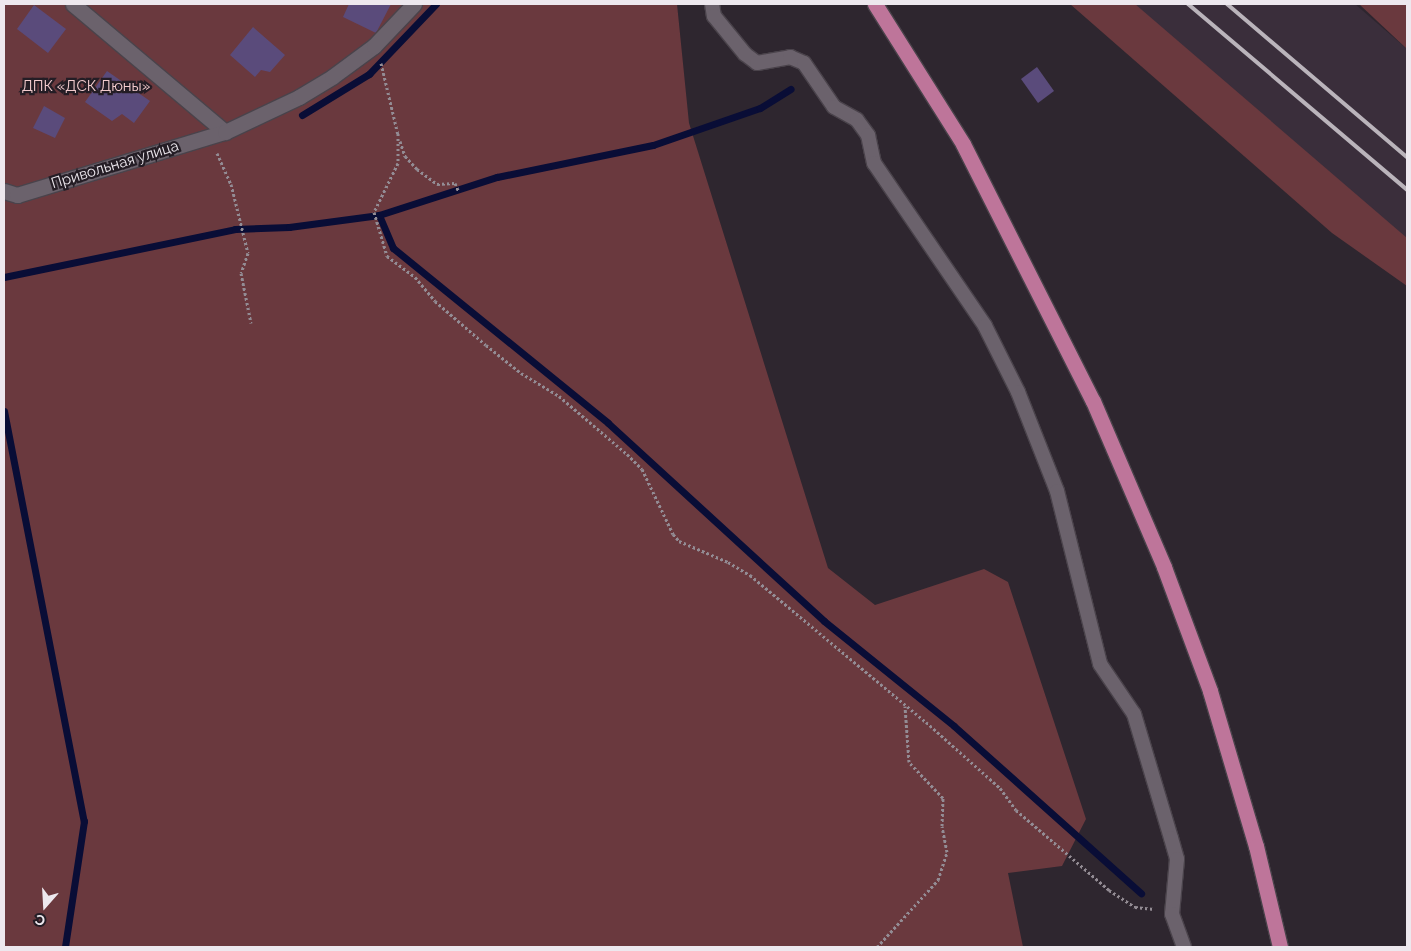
<!DOCTYPE html>
<meta charset="utf-8">
<style>
body{margin:0}
#map{position:relative;width:1411px;height:951px;overflow:hidden;background:#2e262f;font-family:Raleway,sans-serif}
div>[style]{position:absolute}
.built>*{inset:0;background:#3a2e3b}
.green>*{inset:0;background:#6a393e}
.stream>*{height:7px;margin:-3.5px;padding:0 3.5px;transform-origin:3.5px;border-radius:3.5px;background:#090d36}
.building>*{inset:0;background:#5a4b7b}
.path>*{height:3px;margin-top:-1.5px;transform-origin:0;background:repeating-linear-gradient(90deg,#938c94 0 2.5px,transparent 0 5px)}
.roads{filter:drop-shadow(1px 0 #4a434b) drop-shadow(-1px 0 #4a434b) drop-shadow(0 1px #4a434b) drop-shadow(0 -1px #4a434b)}
.service>*{height:14px;margin:-7px;padding:0 7px;transform-origin:7px;border-radius:7px;background:#6b626c}
.minor>*{height:15px;margin:-7.5px;padding:0 7.5px;transform-origin:7.5px;border-radius:7.5px;background:#6b626c}
.trunk>*{height:15px;margin:-7.5px;padding:0 7.5px;transform-origin:7.5px;border-radius:7.5px;background:#be759a}
.rail>*{height:4px;margin:-2px;padding:0 2px;transform-origin:2px;border-radius:2px;background:#bab4bb}
span{translate:-50% -50%;white-space:nowrap;text-align:center;line-height:1.15;-webkit-text-stroke:4.5px #241d25;paint-order:stroke}
.park-label{font-size:15px;color:#f3ccce}
.street-label{font-size:15px;color:#ede8ee}
.frame{position:absolute;inset:0;border:5px solid #ede8ee;pointer-events:none}
.north{position:absolute;left:20px;top:881px;width:50px;height:50px;-webkit-text-stroke:4px #241d25;paint-order:stroke;rotate:199deg;font-size:14px;font-weight:700;line-height:20px;text-align:center;color:#ede8ee}
.north::after{content:'';display:block;margin:auto;width:18px;height:22px;background:#ede8ee;clip-path:polygon(50% 0,100% 100%,50% 72%,0 100%)}
</style>
<div id="map">
<div class="built">
<div style="clip-path:polygon(1121px 4px,1355px 4px,1407px 49px,1407px 249px)"></div>
</div>
<div class="green">
<div style="clip-path:polygon(4px 4px,677px 4px,689px 123px,828px 568px,875px 605px,984px 569px,1008px 582px,1086px 819px,1062px 866px,1008px 873px,1023px 947px,4px 947px)"></div>
<div style="clip-path:polygon(1070px 4px,1135px 4px,1407px 238px,1407px 286px,1332px 233px)"></div>
<div style="clip-path:polygon(1359px 4px,1407px 4px,1407px 49px)"></div>
</div>
<div class="stream">
<div style="left:302px;top:115px;width:79px;rotate:-31.5deg"></div>
<div style="left:369px;top:74px;width:97px;rotate:-46.3deg"></div>
<div style="left:379px;top:215px;width:36px;rotate:67deg"></div>
<div style="left:393px;top:248px;width:277px;rotate:39.1deg"></div>
<div style="left:608px;top:423px;width:293px;rotate:42.5deg"></div>
<div style="left:824px;top:621px;width:167px;rotate:38.9deg"></div>
<div style="left:954px;top:726px;width:251px;rotate:41.8deg"></div>
<div style="left:4px;top:277px;width:236px;rotate:-11.7deg"></div>
<div style="left:235px;top:229px;width:54px;rotate:-2.1deg"></div>
<div style="left:289px;top:227px;width:91px;rotate:-7.6deg"></div>
<div style="left:379px;top:215px;width:124px;rotate:-17.9deg"></div>
<div style="left:497px;top:177px;width:159px;rotate:-11.6deg"></div>
<div style="left:653px;top:145px;width:113px;rotate:-19.1deg"></div>
<div style="left:760px;top:108px;width:36px;rotate:-32deg"></div>
<div style="left:4px;top:411px;width:418px;rotate:79deg"></div>
<div style="left:84px;top:821px;width:127px;rotate:98.6deg"></div>
</div>
<div class="building">
<div style="clip-path:polygon(349px 4px,391px 4px,376px 33px,343px 17px)"></div>
<div style="clip-path:polygon(34px 5px,66px 29px,48px 53px,17px 29px)"></div>
<div style="clip-path:polygon(253px 27px,285px 55px,270px 72px,261px 70px,255px 77px,230px 55px)"></div>
<div style="clip-path:polygon(1037px 67px,1054px 91px,1038px 103px,1021px 79px)"></div>
<div style="clip-path:polygon(107px 71px,150px 101px,134px 123px,122px 114px,112px 121px,85px 102px)"></div>
<div style="clip-path:polygon(44px 106px,65px 118px,55px 138px,33px 128px)"></div>
</div>
<div class="path">
<div style="left:381px;top:63px;width:74px;rotate:76.7deg"></div>
<div style="left:398px;top:133px;width:30px;rotate:90deg"></div>
<div style="left:398px;top:163px;width:55px;rotate:116.1deg"></div>
<div style="left:374px;top:212px;width:46px;rotate:73.5deg"></div>
<div style="left:387px;top:256px;width:35px;rotate:37deg"></div>
<div style="left:415px;top:277px;width:31px;rotate:50deg"></div>
<div style="left:435px;top:301px;width:67px;rotate:40.8deg"></div>
<div style="left:486px;top:345px;width:45px;rotate:38.7deg"></div>
<div style="left:521px;top:373px;width:44px;rotate:31.2deg"></div>
<div style="left:559px;top:396px;width:89px;rotate:40.5deg"></div>
<div style="left:627px;top:454px;width:21px;rotate:45deg"></div>
<div style="left:642px;top:469px;width:72px;rotate:64.5deg"></div>
<div style="left:673px;top:534px;width:9px;rotate:49deg"></div>
<div style="left:679px;top:541px;width:53px;rotate:23.2deg"></div>
<div style="left:728px;top:562px;width:26px;rotate:31deg"></div>
<div style="left:750px;top:575px;width:229px;rotate:39.9deg"></div>
<div style="left:926px;top:722px;width:99px;rotate:41.7deg"></div>
<div style="left:1000px;top:788px;width:27px;rotate:54deg"></div>
<div style="left:1016px;top:810px;width:123px;rotate:40.7deg"></div>
<div style="left:1109px;top:890px;width:31px;rotate:33deg"></div>
<div style="left:1135px;top:907px;width:19px;rotate:6deg"></div>
<div style="left:400px;top:141px;width:16px;rotate:72deg"></div>
<div style="left:405px;top:156px;width:18px;rotate:47deg"></div>
<div style="left:417px;top:169px;width:25px;rotate:37deg"></div>
<div style="left:437px;top:184px;width:18px;rotate:-3deg"></div>
<div style="left:455px;top:183px;width:8px;rotate:67deg"></div>
<div style="left:217px;top:153px;width:34px;rotate:66deg"></div>
<div style="left:231px;top:184px;width:71px;rotate:76.2deg"></div>
<div style="left:248px;top:253px;width:21px;rotate:109deg"></div>
<div style="left:241px;top:273px;width:51px;rotate:78.7deg"></div>
<div style="left:877px;top:947px;width:91px;rotate:-47.7deg"></div>
<div style="left:938px;top:880px;width:29px;rotate:-72deg"></div>
<div style="left:947px;top:852px;width:26px;rotate:-101deg"></div>
<div style="left:942px;top:826px;width:28px;rotate:-88deg"></div>
<div style="left:943px;top:798px;width:50px;rotate:-133.4deg"></div>
<div style="left:909px;top:762px;width:56px;rotate:-94.1deg"></div>
</div>
<div class="roads">
<div class="service">
<div style="left:712px;top:4px;width:12px;rotate:81deg"></div>
<div style="left:714px;top:16px;width:49px;rotate:50.8deg"></div>
<div style="left:745px;top:54px;width:15px;rotate:37deg"></div>
<div style="left:757px;top:63px;width:34px;rotate:-10deg"></div>
<div style="left:790px;top:57px;width:15px;rotate:23deg"></div>
<div style="left:804px;top:63px;width:53px;rotate:55.7deg"></div>
<div style="left:834px;top:107px;width:26px;rotate:29deg"></div>
<div style="left:857px;top:120px;width:19px;rotate:54deg"></div>
<div style="left:868px;top:135px;width:29px;rotate:78deg"></div>
<div style="left:874px;top:163px;width:197px;rotate:55.7deg"></div>
<div style="left:985px;top:326px;width:74px;rotate:63.4deg"></div>
<div style="left:1018px;top:392px;width:106px;rotate:68.5deg"></div>
<div style="left:1057px;top:491px;width:178px;rotate:76deg"></div>
<div style="left:1100px;top:664px;width:60px;rotate:55.8deg"></div>
<div style="left:1134px;top:714px;width:129px;rotate:73.4deg"></div>
<div style="left:1171px;top:838px;width:22px;rotate:74deg"></div>
<div style="left:1177px;top:859px;width:55px;rotate:95.2deg"></div>
<div style="left:1172px;top:914px;width:35px;rotate:70deg"></div>
</div>
<div class="minor">
<div style="left:73px;top:4px;width:199px;rotate:40.1deg"></div>
<div style="left:4px;top:191px;width:14px;rotate:17deg"></div>
<div style="left:17px;top:195px;width:217px;rotate:-16.9deg"></div>
<div style="left:225px;top:132px;width:82px;rotate:-25.3deg"></div>
<div style="left:299px;top:97px;width:39px;rotate:-31deg"></div>
<div style="left:332px;top:77px;width:52px;rotate:-36.4deg"></div>
<div style="left:374px;top:46px;width:58px;rotate:-46.4deg"></div>
</div>
<div class="trunk">
<div style="left:875px;top:4px;width:165px;rotate:57.8deg"></div>
<div style="left:963px;top:144px;width:288px;rotate:63.2deg"></div>
<div style="left:1093px;top:401px;width:181px;rotate:66.8deg"></div>
<div style="left:1164px;top:567px;width:132px;rotate:69.6deg"></div>
<div style="left:1210px;top:691px;width:162px;rotate:73.5deg"></div>
<div style="left:1256px;top:846px;width:104px;rotate:76.6deg"></div>
</div>
</div>
<div class="rail">
<div style="left:1188px;top:4px;width:287px;rotate:40.3deg"></div>
<div style="left:1227px;top:4px;width:236px;rotate:40.4deg"></div>
</div>
<div class="park-label">
<span style="left:86px;top:87px">ДПК «ДСК Дюны»</span>
</div>
<div class="street-label">
<span style="left:115px;top:165px;rotate:-17deg">Привольная улица</span>
</div>
<div class="frame"></div>
<div class="north">С</div>
</div>
